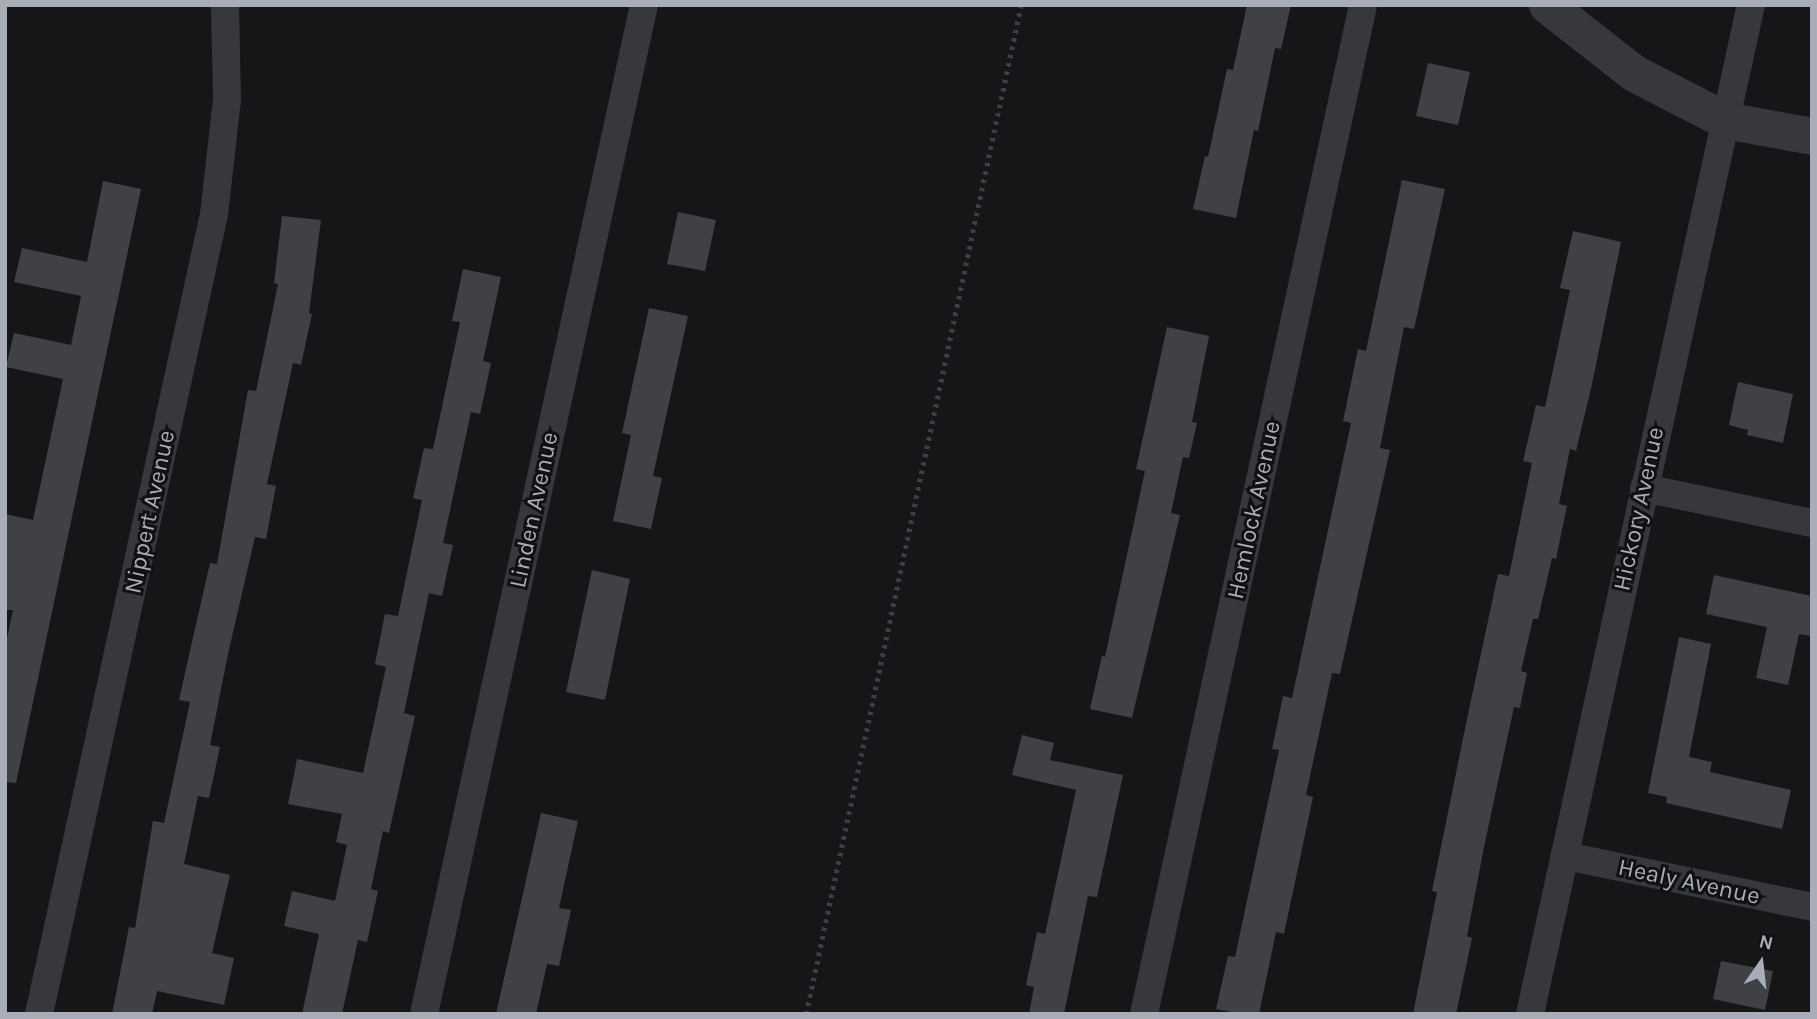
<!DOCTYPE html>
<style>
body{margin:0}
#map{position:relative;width:1817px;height:1019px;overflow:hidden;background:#161618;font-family:Karla,sans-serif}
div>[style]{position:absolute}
.building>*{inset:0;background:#404145}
.path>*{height:4.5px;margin-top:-2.25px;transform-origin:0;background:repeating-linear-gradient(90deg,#3d3f44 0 3.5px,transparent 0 8.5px)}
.minor>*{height:28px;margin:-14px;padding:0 14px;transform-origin:14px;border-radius:14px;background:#37383d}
.tertiary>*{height:37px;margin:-18.5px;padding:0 18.5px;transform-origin:18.5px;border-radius:18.5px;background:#37383d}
span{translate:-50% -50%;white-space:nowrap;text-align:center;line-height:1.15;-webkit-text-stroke:6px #111113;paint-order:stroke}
.street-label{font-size:24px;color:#a8adb8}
.frame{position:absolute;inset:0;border:7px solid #a8adb8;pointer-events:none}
.north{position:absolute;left:1726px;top:928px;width:70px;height:70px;-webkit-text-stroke:5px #111113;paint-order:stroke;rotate:14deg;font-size:19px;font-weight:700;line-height:28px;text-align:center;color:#a8adb8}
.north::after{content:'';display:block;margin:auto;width:24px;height:32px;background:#a8adb8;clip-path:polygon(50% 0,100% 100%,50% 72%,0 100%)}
</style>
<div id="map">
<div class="building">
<div style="clip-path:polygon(1247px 5px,1291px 5px,1281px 49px,1275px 48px,1258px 131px,1254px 130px,1236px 218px,1193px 209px,1205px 156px,1208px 157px,1227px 69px,1233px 70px)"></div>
<div style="clip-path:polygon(1428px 63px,1470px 72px,1458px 125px,1416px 116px)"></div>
<div style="clip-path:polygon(1402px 180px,1445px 189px,1414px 329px,1404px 327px,1380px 448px,1390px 450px,1340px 674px,1332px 673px,1306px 795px,1313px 797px,1284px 934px,1276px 932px,1259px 1014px,1241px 1014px,1216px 1009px,1228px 956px,1235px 957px,1279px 750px,1272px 749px,1283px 696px,1292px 698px,1351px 423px,1343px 421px,1358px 349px,1366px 351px)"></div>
<div style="clip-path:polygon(103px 181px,141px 189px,16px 783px,5px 782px,5px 647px,13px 610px,5px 610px,5px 514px,33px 520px,63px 379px,6px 367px,14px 333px,71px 345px,81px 296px,14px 282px,22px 248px,87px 262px)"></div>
<div style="clip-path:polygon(678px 212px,716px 220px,705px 271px,667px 264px)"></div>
<div style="clip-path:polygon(282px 216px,321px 220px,309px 313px,312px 314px,301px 365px,293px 363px,267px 484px,276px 486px,266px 539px,255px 537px,228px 654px,210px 745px,220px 747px,209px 798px,198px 796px,184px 864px,230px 875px,212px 953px,234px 958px,224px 1005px,157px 991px,152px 1014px,112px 1014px,129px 927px,135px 928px,153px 821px,164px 823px,190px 702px,179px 700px,189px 655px,210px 563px,217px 564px,248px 390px,256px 391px,278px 284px,274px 283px)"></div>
<div style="clip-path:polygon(1573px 231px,1621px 242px,1592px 384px,1576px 451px,1570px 449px,1559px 504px,1567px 506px,1556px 559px,1552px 558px,1538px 619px,1533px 619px,1521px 671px,1527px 673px,1520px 708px,1514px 707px,1484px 847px,1467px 936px,1472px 938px,1456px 1014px,1413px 1014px,1437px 892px,1432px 891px,1467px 719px,1498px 574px,1509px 576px,1532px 463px,1523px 461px,1536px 405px,1545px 407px,1570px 290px,1560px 288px)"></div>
<div style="clip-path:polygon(463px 269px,501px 277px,483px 361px,491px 363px,480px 414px,471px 412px,443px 543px,453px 545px,442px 596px,429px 593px,404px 713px,415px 716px,389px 833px,383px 831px,371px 889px,378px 891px,367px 942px,358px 940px,342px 1014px,302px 1014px,319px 934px,284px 926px,292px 891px,335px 901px,347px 845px,336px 842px,342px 814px,288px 804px,297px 759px,363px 773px,386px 667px,375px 664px,385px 614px,398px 616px,422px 500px,413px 498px,424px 448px,433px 449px,460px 322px,452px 321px)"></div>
<div style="clip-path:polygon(649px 308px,688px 316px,653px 476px,662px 478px,651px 529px,613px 521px,631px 435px,622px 433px)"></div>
<div style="clip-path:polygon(1167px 327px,1209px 336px,1192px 422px,1197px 423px,1189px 458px,1183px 457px,1171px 513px,1180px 515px,1132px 718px,1090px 709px,1102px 656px,1105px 657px,1145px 471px,1136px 469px)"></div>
<div style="clip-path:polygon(1738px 382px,1793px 394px,1783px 443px,1747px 435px,1748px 430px,1729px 425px)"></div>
<div style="clip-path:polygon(592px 570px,630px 579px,605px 700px,566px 692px)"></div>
<div style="clip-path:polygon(1714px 575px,1812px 596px,1812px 636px,1799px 634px,1788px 685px,1756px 678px,1767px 627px,1706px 614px)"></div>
<div style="clip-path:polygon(1679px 637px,1711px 644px,1689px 757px,1712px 762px,1710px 772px,1791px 790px,1782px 829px,1666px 803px,1667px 797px,1648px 793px)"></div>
<div style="clip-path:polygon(1022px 735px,1054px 743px,1050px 760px,1123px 775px,1097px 897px,1088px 896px,1064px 1014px,1029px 1014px,1034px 987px,1026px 985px,1037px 932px,1045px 934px,1076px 790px,1012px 775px)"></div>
<div style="clip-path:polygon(541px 813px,578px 821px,559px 908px,571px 910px,559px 966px,547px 964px,536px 1014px,496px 1014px)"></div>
<div style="clip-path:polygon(1721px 961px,1773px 971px,1765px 1010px,1713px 999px)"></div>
</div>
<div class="path">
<div style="left:806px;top:1014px;width:1032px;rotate:-77.97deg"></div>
</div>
<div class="minor">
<div style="left:1644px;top:488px;width:172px;rotate:11.8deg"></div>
<div style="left:1566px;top:856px;width:251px;rotate:11.7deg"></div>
<div style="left:39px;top:1014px;width:819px;rotate:-77.66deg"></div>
<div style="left:214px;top:214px;width:115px;rotate:-83.5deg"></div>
<div style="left:227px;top:100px;width:95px;rotate:-91.2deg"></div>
<div style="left:424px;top:1014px;width:1033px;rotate:-77.7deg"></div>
<div style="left:1144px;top:1014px;width:1032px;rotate:-77.75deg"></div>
<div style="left:1530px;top:1014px;width:1033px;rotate:-77.65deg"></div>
</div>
<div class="tertiary">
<div style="left:1547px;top:5px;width:110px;rotate:38deg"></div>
<div style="left:1634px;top:73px;width:102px;rotate:27.3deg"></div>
<div style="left:1725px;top:120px;width:88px;rotate:10.4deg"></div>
</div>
<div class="street-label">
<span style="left:1639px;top:509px;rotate:-78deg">Hickory Avenue</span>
<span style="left:534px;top:510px;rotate:-78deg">Linden Avenue</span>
<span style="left:1254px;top:510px;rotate:-78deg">Hemlock Avenue</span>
<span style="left:150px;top:512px;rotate:-78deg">Nippert Avenue</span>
<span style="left:1689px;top:882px;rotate:12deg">Healy Avenue</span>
</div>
<div class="frame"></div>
<div class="north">N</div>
</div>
